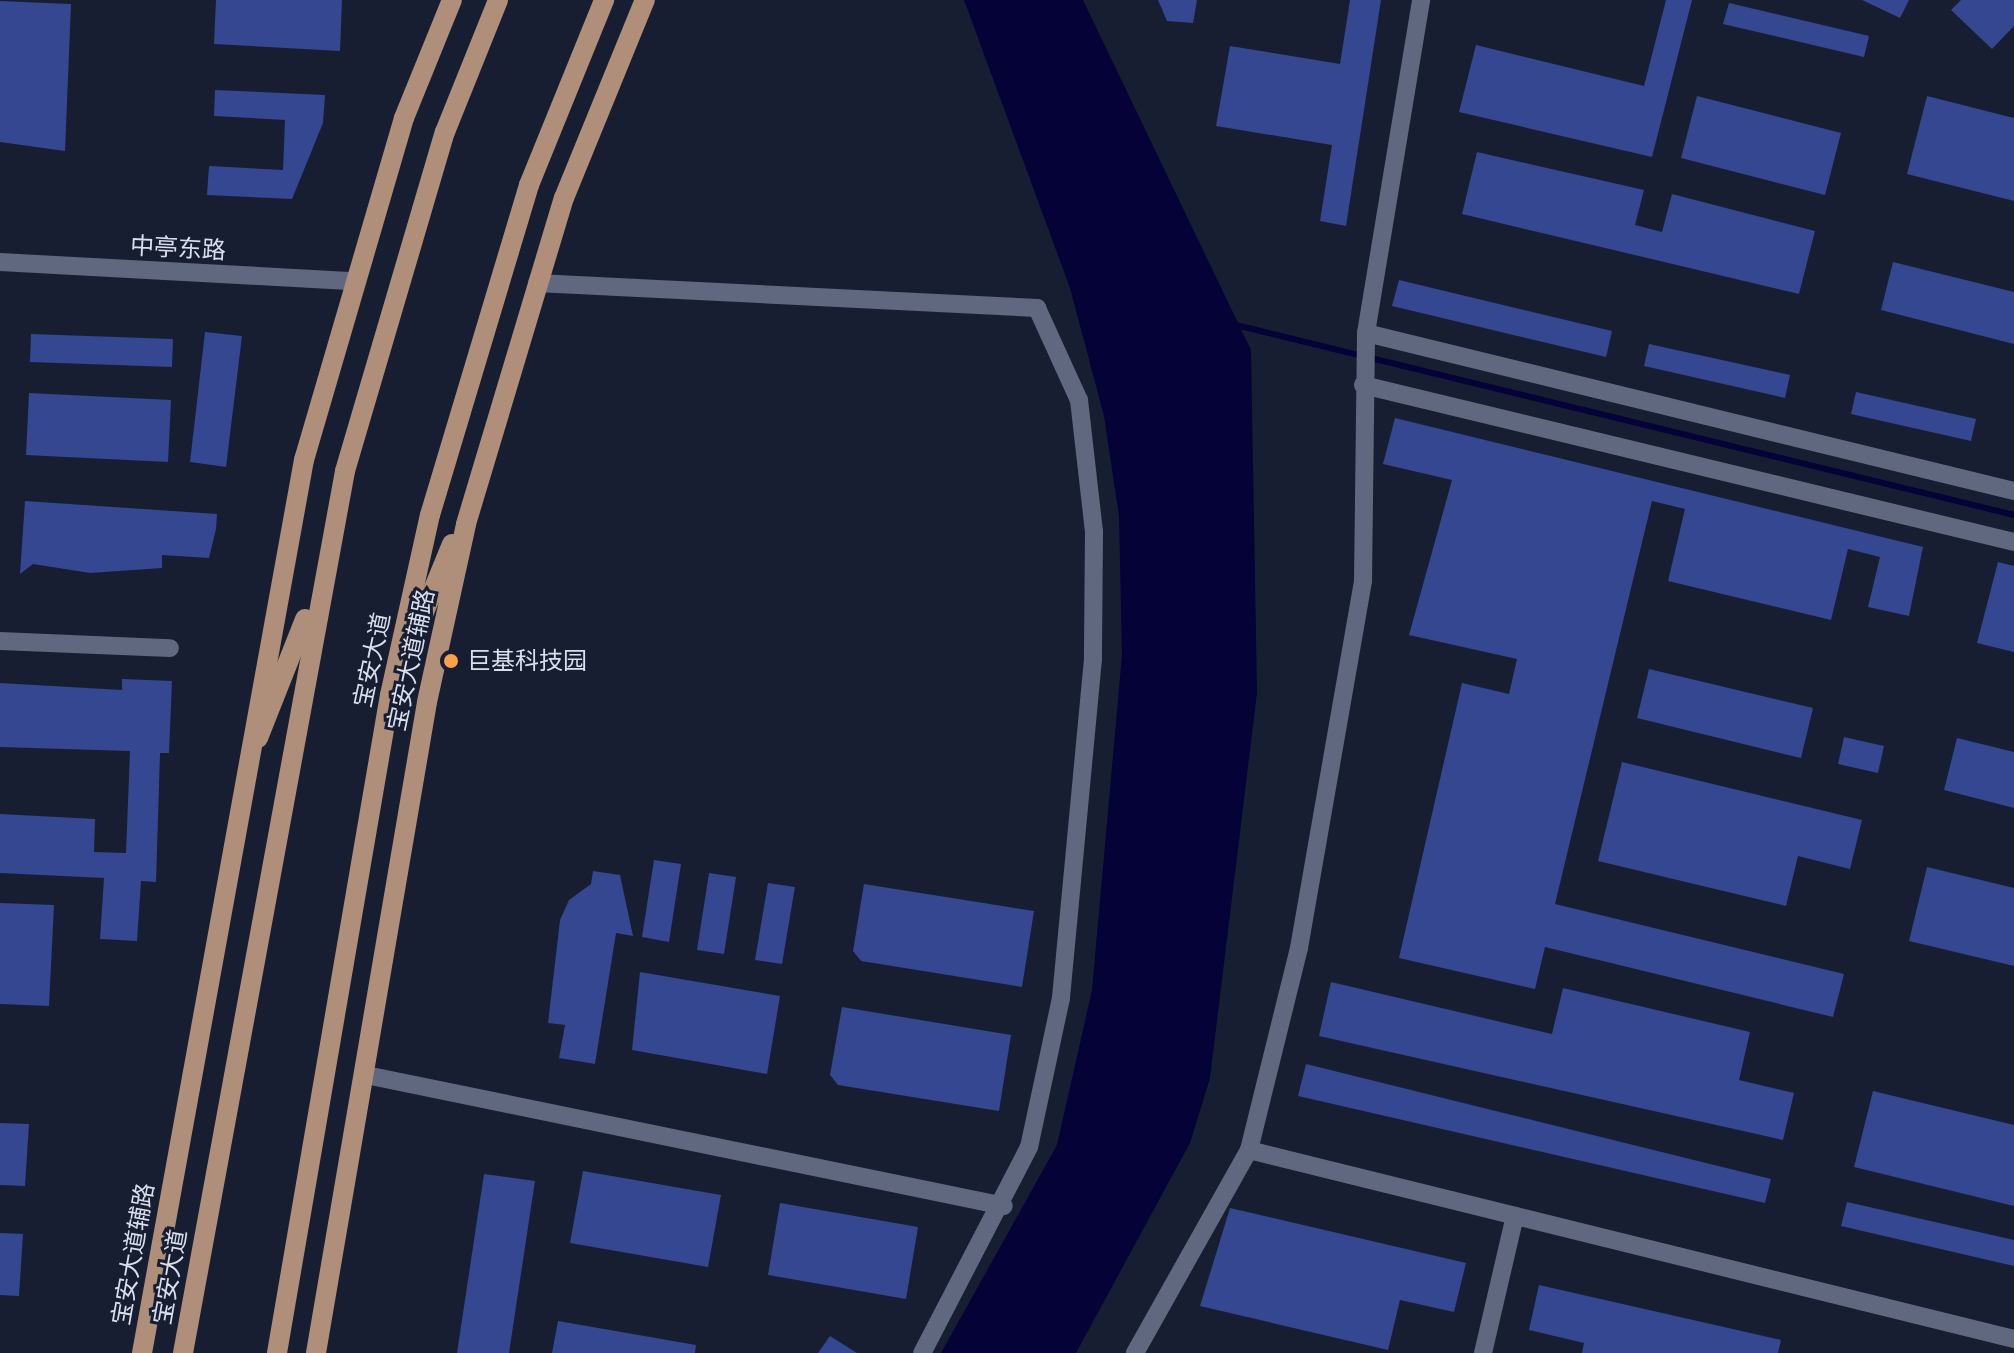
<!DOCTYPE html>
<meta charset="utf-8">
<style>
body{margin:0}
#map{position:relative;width:2014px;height:1353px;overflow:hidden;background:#171e31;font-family:Jost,"Noto Sans SC",sans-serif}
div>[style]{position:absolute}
.water>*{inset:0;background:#040236}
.stream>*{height:6px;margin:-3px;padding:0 3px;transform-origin:3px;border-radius:3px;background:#040236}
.building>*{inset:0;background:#344790}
.minor>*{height:18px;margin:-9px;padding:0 9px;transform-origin:9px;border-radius:9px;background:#60687f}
.major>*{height:20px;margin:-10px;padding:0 10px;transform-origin:10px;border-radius:10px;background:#af8e7a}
.dots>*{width:22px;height:22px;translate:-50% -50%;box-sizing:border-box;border:4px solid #171e31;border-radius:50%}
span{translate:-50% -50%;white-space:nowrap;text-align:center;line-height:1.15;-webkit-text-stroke:6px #171e31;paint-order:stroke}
.street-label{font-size:24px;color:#dadfed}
.poi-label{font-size:24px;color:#dadfed}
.left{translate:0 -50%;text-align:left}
</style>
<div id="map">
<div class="water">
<div style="clip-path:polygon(964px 0,1083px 0,1251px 350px,1257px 693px,1210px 1078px,1190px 1143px,1076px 1353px,941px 1353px,1057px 1145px,1092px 990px,1122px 655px,1119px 516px,1104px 416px,1070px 288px)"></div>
</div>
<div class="stream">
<div style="left:1236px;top:325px;width:801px;rotate:13.72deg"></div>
</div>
<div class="building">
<div style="clip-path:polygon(216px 0,342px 0,340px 51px,214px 44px)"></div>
<div style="clip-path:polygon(1158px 0,1197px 0,1193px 23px,1167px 21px)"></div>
<div style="clip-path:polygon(1350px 0,1381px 0,1346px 226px,1320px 221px,1332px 145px,1216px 126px,1230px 46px,1340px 64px)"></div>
<div style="clip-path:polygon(1666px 0,1692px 0,1652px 157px,1459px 112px,1476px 45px,1644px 86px)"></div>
<div style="clip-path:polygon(1862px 0,1909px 0,1900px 18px)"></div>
<div style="clip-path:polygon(1961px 0,2014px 0,2014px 26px,1992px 49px,1951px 10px)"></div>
<div style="clip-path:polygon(0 1px,71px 4px,65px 151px,0 142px)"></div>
<div style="clip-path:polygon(1729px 3px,1869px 36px,1864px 57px,1723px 24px)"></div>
<div style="clip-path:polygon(215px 90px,325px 95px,323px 123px,292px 199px,207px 195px,209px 166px,283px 170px,285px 120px,214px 116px)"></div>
<div style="clip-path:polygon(1697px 96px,1841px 133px,1825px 195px,1681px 158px)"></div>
<div style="clip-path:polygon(1927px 96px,2014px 118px,2014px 201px,1907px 174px)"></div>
<div style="clip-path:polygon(1477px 152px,1644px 190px,1635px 225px,1662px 232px,1672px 194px,1815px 231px,1799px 294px,1462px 214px)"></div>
<div style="clip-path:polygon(1893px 262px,2014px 292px,2014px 344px,1881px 310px)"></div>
<div style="clip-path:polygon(1399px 280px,1612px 331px,1606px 357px,1392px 306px)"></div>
<div style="clip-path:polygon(205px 332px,242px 336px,226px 467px,190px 462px)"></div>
<div style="clip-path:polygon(31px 334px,173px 339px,172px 367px,30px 362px)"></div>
<div style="clip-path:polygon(1649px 344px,1790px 375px,1785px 398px,1644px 366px)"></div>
<div style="clip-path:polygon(1856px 392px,1976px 419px,1971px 441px,1851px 414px)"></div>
<div style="clip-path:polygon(29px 393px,171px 400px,168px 462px,26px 455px)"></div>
<div style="clip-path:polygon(1395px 418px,1923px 547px,1909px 616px,1868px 607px,1880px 557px,1848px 549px,1831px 620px,1668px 581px,1685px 509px,1652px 501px,1555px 904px,1844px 974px,1833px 1017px,1545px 947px,1535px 989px,1399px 958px,1462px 683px,1509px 694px,1517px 659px,1409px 635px,1452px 480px,1383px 464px)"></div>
<div style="clip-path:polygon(25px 501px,217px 514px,216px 529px,209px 558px,162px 555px,162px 568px,90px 573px,33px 564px,20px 574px)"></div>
<div style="clip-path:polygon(1998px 562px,2014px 566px,2014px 652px,1977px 643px)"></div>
<div style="clip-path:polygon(1649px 669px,1813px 708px,1801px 758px,1637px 718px)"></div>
<div style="clip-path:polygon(122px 679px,172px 681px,169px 753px,160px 753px,156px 882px,141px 881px,137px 941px,100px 939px,104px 878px,0 873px,0 814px,95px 819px,94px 852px,126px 853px,130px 751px,0 747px,0 683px,122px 690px)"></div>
<div style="clip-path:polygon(1844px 737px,1884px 746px,1878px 773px,1838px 764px)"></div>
<div style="clip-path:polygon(1957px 738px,2014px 752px,2014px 808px,1944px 790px)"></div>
<div style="clip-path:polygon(1622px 762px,1862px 820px,1850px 869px,1798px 856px,1786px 906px,1598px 861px)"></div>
<div style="clip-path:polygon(654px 860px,681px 864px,669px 942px,642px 937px)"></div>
<div style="clip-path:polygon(1927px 867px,2014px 888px,2014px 966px,1909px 941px)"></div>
<div style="clip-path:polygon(593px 871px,620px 875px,633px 936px,616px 933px,595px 1064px,559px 1058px,565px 1025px,548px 1023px,560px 920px,569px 900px,591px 884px)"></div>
<div style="clip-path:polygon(709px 873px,736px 877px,724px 954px,697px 950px)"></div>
<div style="clip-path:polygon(768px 883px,795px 887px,782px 964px,755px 960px)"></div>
<div style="clip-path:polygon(864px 884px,1034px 911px,1022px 987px,861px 961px,853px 951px)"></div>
<div style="clip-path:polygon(0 903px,54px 905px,49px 1006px,0 1004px)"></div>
<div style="clip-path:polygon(640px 972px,780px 996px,767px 1074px,632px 1050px)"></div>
<div style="clip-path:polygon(1331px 982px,1552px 1034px,1563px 988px,1750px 1032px,1739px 1080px,1794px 1093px,1783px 1140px,1319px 1036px)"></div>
<div style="clip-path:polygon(842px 1007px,1011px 1035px,999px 1111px,838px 1085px,830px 1075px)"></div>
<div style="clip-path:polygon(1306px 1064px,1771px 1179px,1765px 1203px,1298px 1096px)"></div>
<div style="clip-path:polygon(1873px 1091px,2014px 1125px,2014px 1206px,1854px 1167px)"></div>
<div style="clip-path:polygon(0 1123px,29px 1124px,25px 1186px,0 1185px)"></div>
<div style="clip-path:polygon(583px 1171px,721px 1195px,708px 1267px,570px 1243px)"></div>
<div style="clip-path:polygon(484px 1174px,535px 1181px,509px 1353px,457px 1353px)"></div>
<div style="clip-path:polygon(1847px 1202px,2014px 1240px,2014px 1266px,1841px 1226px)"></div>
<div style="clip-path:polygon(780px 1203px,918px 1227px,906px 1299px,768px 1275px)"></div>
<div style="clip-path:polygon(1230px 1208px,1466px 1263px,1454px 1312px,1400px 1300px,1388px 1350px,1200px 1306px)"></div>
<div style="clip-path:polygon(0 1233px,23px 1234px,19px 1296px,0 1295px)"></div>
<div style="clip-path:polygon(1539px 1285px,1781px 1340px,1778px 1353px,1582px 1353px,1584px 1343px,1529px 1330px)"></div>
<div style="clip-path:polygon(558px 1321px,696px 1345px,695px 1353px,552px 1353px)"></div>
<div style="clip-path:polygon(830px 1336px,857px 1353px,818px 1353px)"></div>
</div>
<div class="minor">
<div style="left:0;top:262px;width:354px;rotate:3.1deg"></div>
<div style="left:537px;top:283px;width:501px;rotate:2.86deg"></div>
<div style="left:1037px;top:308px;width:101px;rotate:65.5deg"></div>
<div style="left:1079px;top:400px;width:133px;rotate:83.5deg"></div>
<div style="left:1094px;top:532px;width:127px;rotate:90.5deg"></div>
<div style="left:1093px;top:659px;width:341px;rotate:95.4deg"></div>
<div style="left:1061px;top:998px;width:152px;rotate:102.1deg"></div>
<div style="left:1029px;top:1147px;width:232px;rotate:117.4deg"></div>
<div style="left:1366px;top:333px;width:667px;rotate:13.7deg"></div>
<div style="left:1363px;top:385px;width:670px;rotate:13.56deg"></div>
<div style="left:0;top:641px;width:170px;rotate:2.4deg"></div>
<div style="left:366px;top:1075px;width:651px;rotate:11.6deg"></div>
<div style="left:1249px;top:1150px;width:788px;rotate:13.88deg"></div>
<div style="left:1135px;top:1353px;width:233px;rotate:-60.7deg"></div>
<div style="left:1249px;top:1150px;width:208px;rotate:-76.1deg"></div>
<div style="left:1299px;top:948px;width:373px;rotate:-80.1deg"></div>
<div style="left:1363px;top:581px;width:248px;rotate:-89.3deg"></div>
<div style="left:1366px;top:333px;width:338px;rotate:-80.6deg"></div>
<div style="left:1483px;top:1353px;width:141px;rotate:-76.9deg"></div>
</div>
<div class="major">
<div style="left:411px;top:644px;width:108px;rotate:-67.7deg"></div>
<div style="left:258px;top:738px;width:128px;rotate:-68.4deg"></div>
<div style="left:142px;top:1353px;width:908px;rotate:-79.72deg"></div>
<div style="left:304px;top:460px;width:356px;rotate:-73.7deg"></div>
<div style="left:404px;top:118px;width:127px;rotate:-67.9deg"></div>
<div style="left:183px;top:1353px;width:897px;rotate:-79.59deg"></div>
<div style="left:345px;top:471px;width:353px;rotate:-73.6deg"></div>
<div style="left:445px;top:132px;width:142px;rotate:-68.1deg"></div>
<div style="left:277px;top:1353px;width:668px;rotate:-80.26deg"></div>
<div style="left:390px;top:695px;width:184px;rotate:-77.5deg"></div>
<div style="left:430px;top:515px;width:345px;rotate:-73.3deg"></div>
<div style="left:529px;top:185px;width:200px;rotate:-67.9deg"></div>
<div style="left:316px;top:1353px;width:660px;rotate:-80.32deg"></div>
<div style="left:427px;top:702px;width:182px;rotate:-77.6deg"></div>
<div style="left:466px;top:524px;width:340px;rotate:-73.3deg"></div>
<div style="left:564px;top:198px;width:214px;rotate:-67.8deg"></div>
</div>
<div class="dots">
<div style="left:451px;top:661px;background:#f9a04d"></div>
</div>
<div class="street-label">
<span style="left:178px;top:248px;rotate:3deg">中亭东路</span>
<span style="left:372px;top:660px;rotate:-78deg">宝安大道</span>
<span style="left:411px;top:660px;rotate:-78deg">宝安大道辅路</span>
<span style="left:133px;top:1254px;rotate:-80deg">宝安大道辅路</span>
<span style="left:170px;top:1277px;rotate:-80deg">宝安大道</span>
</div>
<div class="poi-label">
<span class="left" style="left:467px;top:661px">巨基科技园</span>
</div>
</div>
